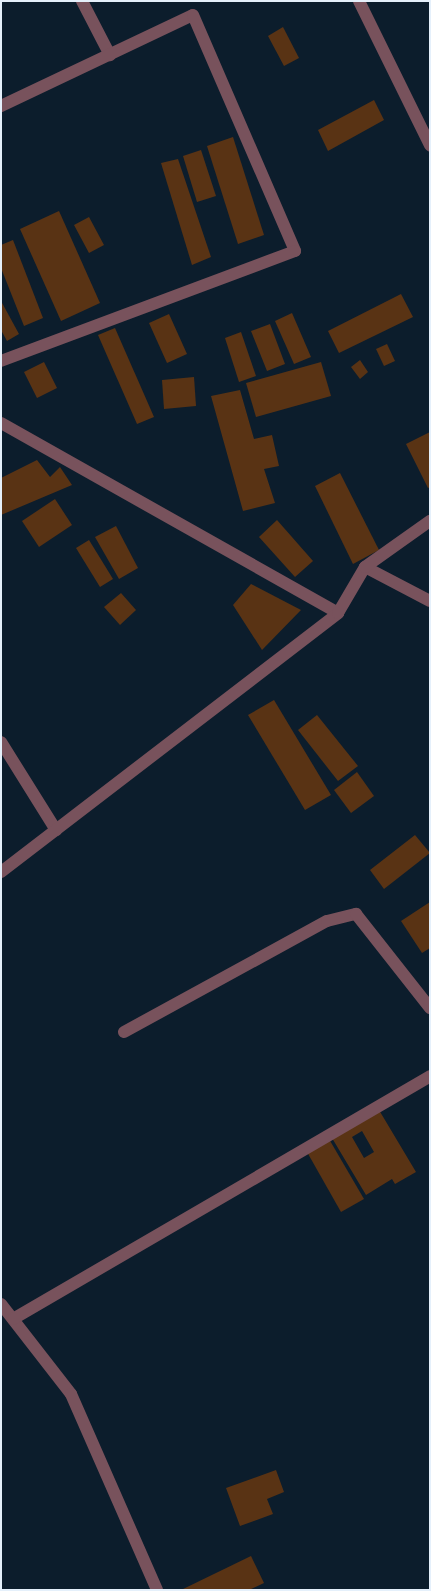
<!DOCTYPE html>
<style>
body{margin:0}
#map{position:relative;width:431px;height:1591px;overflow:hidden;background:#0c1d2c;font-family:"Fira Sans",sans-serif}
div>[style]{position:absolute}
.building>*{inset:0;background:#593314}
.minor>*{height:12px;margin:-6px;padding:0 6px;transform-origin:6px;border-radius:6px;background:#78525c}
span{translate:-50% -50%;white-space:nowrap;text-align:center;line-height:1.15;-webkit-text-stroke:5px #041322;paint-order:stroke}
.frame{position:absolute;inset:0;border:2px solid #e5f0fb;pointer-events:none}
</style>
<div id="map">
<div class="building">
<div style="clip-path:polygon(283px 27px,299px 58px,284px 66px,268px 36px)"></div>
<div style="clip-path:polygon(374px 100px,384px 120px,328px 151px,318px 130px)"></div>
<div style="clip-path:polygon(233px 137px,264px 235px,238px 244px,207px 146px)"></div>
<div style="clip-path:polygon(201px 150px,216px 196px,197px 202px,183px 156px)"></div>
<div style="clip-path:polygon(178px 159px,211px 257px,192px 265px,161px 163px)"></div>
<div style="clip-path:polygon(59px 211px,100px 303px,61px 321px,20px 229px)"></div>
<div style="clip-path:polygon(89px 217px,104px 245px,89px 253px,74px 225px)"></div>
<div style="clip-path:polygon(13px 240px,43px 318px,24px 326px,1px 268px,1px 245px)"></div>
<div style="clip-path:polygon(401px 294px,413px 317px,339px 353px,328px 331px)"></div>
<div style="clip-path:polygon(1px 301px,19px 334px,7px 341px,1px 330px)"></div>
<div style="clip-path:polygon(292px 313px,311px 357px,294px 364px,275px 321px)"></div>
<div style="clip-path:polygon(169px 314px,187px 354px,167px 363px,149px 323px)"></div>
<div style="clip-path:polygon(270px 324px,285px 364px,267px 371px,251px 331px)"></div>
<div style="clip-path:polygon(115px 328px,154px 417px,137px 424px,98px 335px)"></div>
<div style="clip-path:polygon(241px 332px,256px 376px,239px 382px,225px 338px)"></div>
<div style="clip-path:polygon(387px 344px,395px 361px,384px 366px,376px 349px)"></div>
<div style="clip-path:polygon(360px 360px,368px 372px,360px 379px,351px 367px)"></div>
<div style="clip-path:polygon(44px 362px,57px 388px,37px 398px,24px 372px)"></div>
<div style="clip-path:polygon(321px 362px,331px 396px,256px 417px,246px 383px)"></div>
<div style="clip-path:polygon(194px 377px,196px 406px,164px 409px,162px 380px)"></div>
<div style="clip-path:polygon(240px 390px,254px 439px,272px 435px,279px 466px,264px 469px,275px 503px,243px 511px,211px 396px)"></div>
<div style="clip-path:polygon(430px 432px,430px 487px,428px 488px,406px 444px)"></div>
<div style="clip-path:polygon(37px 460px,50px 477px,60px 467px,72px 485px,1px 515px,1px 478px)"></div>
<div style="clip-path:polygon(340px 473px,379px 550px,353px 564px,315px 486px)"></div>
<div style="clip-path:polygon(55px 499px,72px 525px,39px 547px,22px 521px)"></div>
<div style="clip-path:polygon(277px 520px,313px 561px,295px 577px,259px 537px)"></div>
<div style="clip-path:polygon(116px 526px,138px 568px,119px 579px,95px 537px)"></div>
<div style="clip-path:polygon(89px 540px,113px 579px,100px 587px,76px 548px)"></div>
<div style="clip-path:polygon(251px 584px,301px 610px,262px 650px,233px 605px)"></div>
<div style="clip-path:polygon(121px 593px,136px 610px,120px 625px,104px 607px)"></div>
<div style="clip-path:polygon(274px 700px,331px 795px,305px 810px,248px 715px)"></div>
<div style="clip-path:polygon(317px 715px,358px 766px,338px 781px,298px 730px)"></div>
<div style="clip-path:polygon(357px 772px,374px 796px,351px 813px,334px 790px)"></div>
<div style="clip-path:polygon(415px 835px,430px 853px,384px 889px,370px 870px)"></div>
<div style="clip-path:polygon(430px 902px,430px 948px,422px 953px,401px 921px)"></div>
<div style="clip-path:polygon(evenodd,379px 1110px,416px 1172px,395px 1184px,392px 1179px,366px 1195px,332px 1138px,379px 1110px,362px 1131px,374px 1152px,364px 1158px,352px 1137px,362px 1131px)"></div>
<div style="clip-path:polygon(329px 1139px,364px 1199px,341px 1212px,307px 1152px)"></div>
<div style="clip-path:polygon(276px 1470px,284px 1492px,267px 1499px,273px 1514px,240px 1526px,226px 1488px)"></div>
<div style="clip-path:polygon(251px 1556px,264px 1583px,249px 1590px,181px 1590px)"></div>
</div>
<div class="minor">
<div style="left:82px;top:1px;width:61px;rotate:62.6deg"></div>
<div style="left:359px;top:1px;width:161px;rotate:63.8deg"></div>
<div style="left:1px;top:106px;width:212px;rotate:-25.4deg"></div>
<div style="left:193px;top:15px;width:257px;rotate:66.6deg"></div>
<div style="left:295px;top:251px;width:314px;rotate:159.5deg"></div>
<div style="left:1px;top:423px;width:387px;rotate:29.4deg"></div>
<div style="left:365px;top:567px;width:73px;rotate:27.6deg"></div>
<div style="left:1px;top:742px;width:104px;rotate:58deg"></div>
<div style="left:1px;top:872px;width:425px;rotate:-37.5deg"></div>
<div style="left:338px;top:613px;width:53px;rotate:-59.6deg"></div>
<div style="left:365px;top:567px;width:80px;rotate:-35.3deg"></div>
<div style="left:124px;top:1032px;width:231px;rotate:-28.7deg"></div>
<div style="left:327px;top:921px;width:30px;rotate:-14deg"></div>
<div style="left:356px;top:914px;width:120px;rotate:51.8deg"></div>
<div style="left:1px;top:1304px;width:114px;rotate:52.1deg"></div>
<div style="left:71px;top:1394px;width:214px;rotate:66.3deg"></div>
<div style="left:13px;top:1319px;width:483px;rotate:-30.2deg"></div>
</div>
<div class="frame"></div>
</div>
